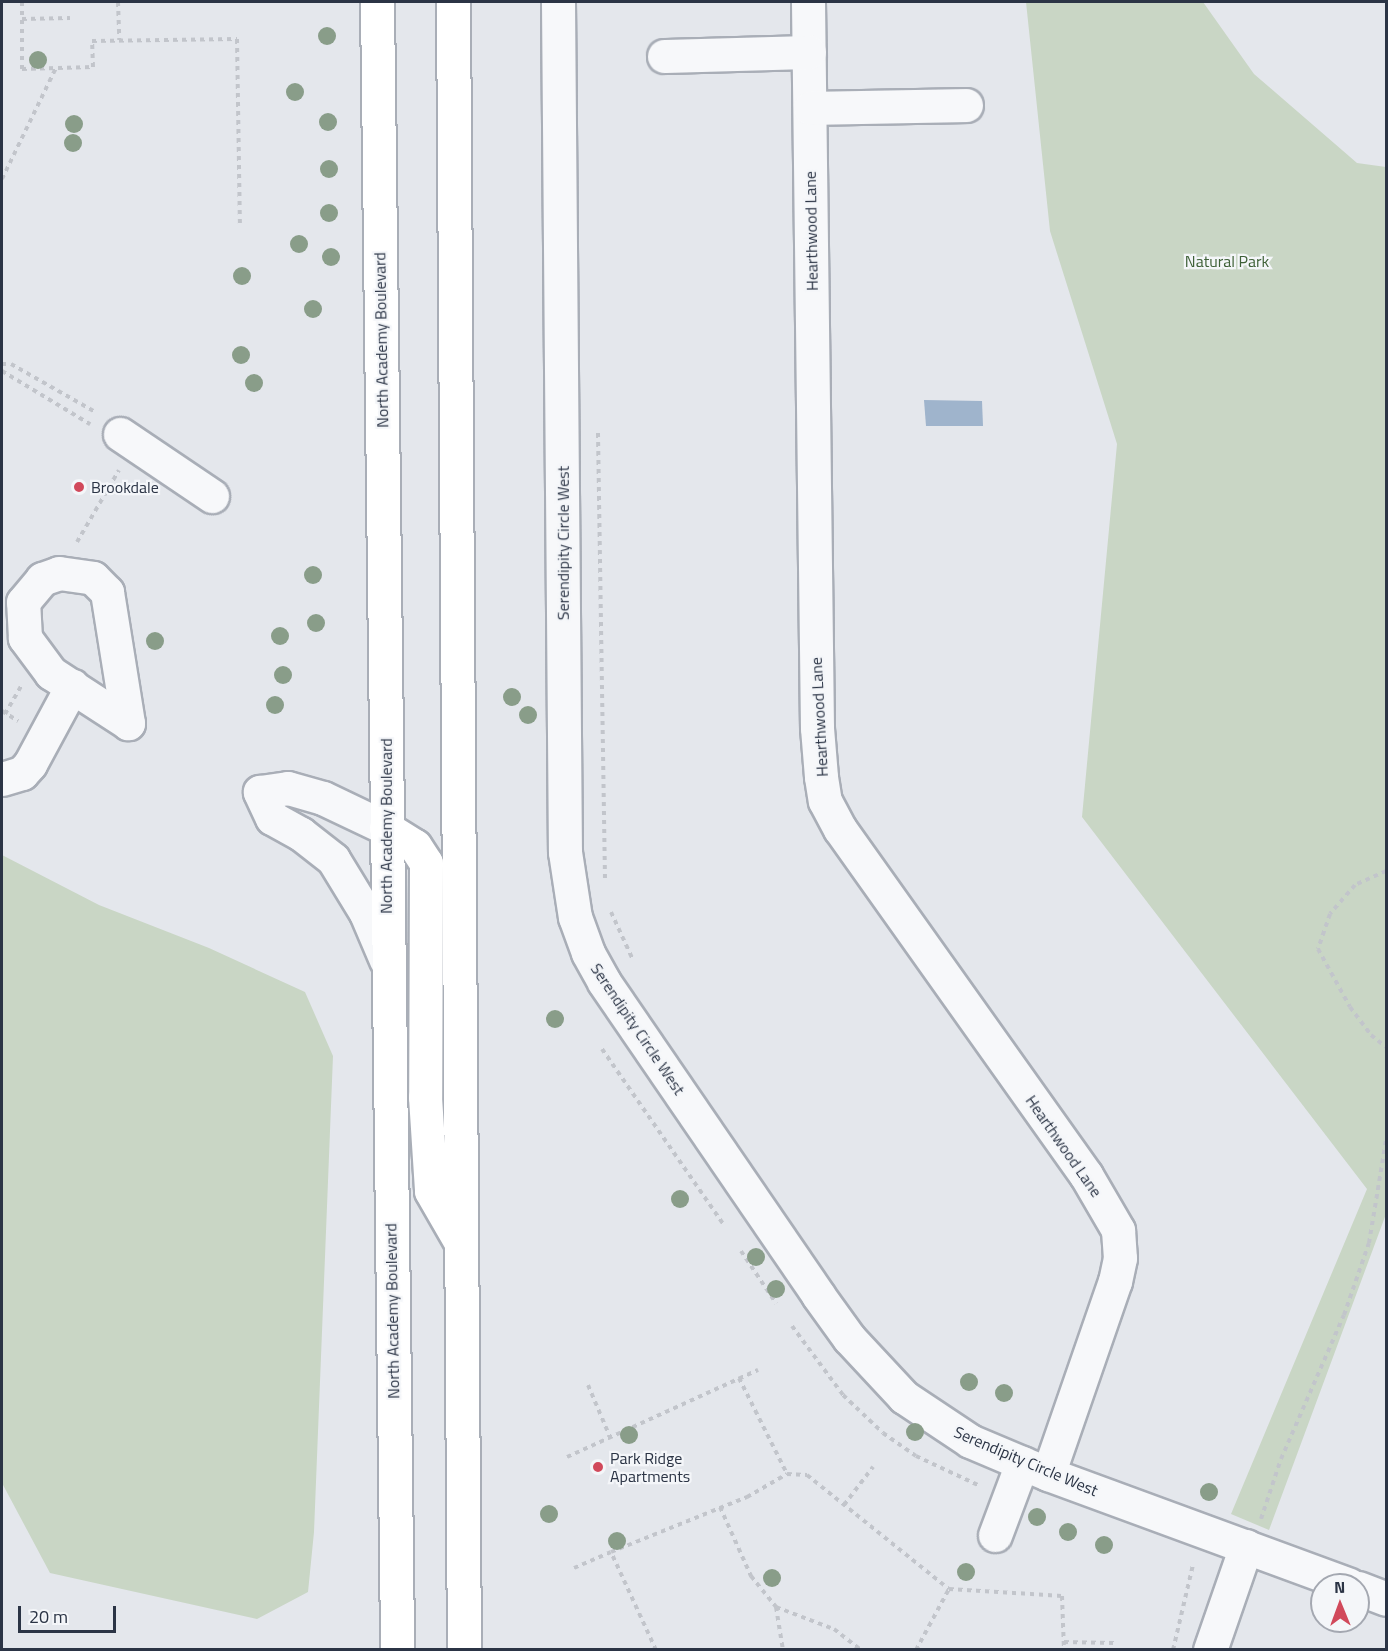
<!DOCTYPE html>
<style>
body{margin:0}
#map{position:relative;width:1388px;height:1651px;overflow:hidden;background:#e4e7ec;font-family:"Titillium Web",sans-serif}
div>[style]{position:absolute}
.green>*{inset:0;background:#c9d6c5}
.water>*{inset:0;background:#9fb4cc}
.path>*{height:4px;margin-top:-2px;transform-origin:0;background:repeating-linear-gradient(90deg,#c2c5cb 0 4.5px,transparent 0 9px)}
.roads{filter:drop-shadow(2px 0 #a9aeb7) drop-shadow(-2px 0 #a9aeb7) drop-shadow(0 2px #a9aeb7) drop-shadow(0 -2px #a9aeb7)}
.minor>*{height:33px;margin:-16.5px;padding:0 16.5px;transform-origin:16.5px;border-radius:16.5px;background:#f7f8fa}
.major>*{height:33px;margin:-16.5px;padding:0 16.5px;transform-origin:16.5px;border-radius:16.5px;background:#fff}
.highway>*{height:33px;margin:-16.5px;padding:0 16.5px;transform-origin:16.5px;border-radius:16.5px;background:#fff}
.trees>*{width:18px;height:18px;margin:-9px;border-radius:50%;background:#899d89}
.dots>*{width:16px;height:16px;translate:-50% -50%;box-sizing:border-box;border:3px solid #f4f6f9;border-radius:50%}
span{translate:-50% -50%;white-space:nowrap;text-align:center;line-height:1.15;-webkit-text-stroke:4.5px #f4f6f9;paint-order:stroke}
.street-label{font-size:16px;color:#2b3445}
.park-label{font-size:16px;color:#3f6138}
.poi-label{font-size:16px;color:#2b3445}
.left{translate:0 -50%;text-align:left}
.frame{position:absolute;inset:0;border:3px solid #2b3445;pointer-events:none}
.north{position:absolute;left:1310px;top:1573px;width:60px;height:60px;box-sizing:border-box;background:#f4f6f9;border:2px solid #a4a8b1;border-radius:50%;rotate:359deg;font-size:16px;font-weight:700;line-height:24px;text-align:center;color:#2b3445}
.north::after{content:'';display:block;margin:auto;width:21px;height:27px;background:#d1495b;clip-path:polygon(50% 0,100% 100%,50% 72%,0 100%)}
.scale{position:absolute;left:18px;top:1606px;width:98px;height:27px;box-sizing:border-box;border:3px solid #2b3445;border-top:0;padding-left:8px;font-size:18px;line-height:21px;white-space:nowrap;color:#2b3445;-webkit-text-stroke:4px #f4f6f9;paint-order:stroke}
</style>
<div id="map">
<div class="green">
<div style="clip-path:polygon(1026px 2px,1203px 2px,1254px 74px,1357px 163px,1386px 167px,1386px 1214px,1269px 1530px,1231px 1514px,1367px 1189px,1082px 817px,1117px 444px,1050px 231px)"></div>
<div style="clip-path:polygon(2px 855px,99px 905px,209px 948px,305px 992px,333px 1056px,314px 1532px,308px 1592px,257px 1619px,50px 1573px,2px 1483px)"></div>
</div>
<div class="water">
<div style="clip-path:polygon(924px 400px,982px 401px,983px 426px,926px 426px)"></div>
</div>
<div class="path">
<div style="left:22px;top:2px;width:67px;rotate:90deg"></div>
<div style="left:22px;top:69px;width:71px;rotate:-1.6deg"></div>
<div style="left:93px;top:67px;width:26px;rotate:-92deg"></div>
<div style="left:92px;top:41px;width:145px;rotate:-0.8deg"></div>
<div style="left:237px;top:39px;width:185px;rotate:89.1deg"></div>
<div style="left:118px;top:2px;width:38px;rotate:88deg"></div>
<div style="left:22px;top:19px;width:48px;rotate:-1.2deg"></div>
<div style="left:2px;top:179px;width:123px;rotate:-64.1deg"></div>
<div style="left:2px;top:364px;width:9px"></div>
<div style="left:11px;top:364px;width:97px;rotate:29.7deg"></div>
<div style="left:2px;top:371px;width:103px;rotate:31.1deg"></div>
<div style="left:598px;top:433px;width:448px;rotate:89.1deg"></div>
<div style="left:77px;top:542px;width:83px;rotate:-59.7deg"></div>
<div style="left:2px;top:711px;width:19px;rotate:32deg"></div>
<div style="left:5px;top:714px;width:32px;rotate:-60deg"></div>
<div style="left:1386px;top:871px;width:34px;rotate:156deg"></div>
<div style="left:1355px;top:885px;width:38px;rotate:131deg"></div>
<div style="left:1330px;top:914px;width:37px;rotate:109deg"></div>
<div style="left:1318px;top:949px;width:66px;rotate:61.1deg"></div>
<div style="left:1350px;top:1007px;width:35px;rotate:53deg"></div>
<div style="left:1371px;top:1035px;width:19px;rotate:39deg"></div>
<div style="left:611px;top:912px;width:53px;rotate:65.4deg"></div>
<div style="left:602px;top:1049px;width:214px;rotate:55.3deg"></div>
<div style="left:741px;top:1251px;width:63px;rotate:56.1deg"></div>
<div style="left:792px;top:1326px;width:86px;rotate:53.5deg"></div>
<div style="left:843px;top:1395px;width:55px;rotate:43.5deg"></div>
<div style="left:883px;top:1433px;width:40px;rotate:34.9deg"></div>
<div style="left:916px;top:1456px;width:71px;rotate:25.1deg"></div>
<div style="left:739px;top:1378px;width:107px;rotate:63.4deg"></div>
<div style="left:588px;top:1385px;width:56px;rotate:67.1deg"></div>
<div style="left:567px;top:1457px;width:210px;rotate:-24.5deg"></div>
<div style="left:844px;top:1505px;width:48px;rotate:-52.7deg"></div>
<div style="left:720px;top:1507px;width:76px;rotate:65.8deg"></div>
<div style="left:751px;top:1576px;width:40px;rotate:51deg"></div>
<div style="left:776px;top:1607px;width:62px;rotate:20.8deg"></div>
<div style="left:834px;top:1629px;width:34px;rotate:38deg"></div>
<div style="left:1261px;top:1519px;width:63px;rotate:-71.6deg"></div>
<div style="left:1281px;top:1459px;width:157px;rotate:-66.4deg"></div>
<div style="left:1344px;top:1315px;width:76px;rotate:-70.9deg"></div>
<div style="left:1369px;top:1243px;width:104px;rotate:-80.6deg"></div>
<div style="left:574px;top:1568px;width:40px;rotate:-23.4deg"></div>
<div style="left:776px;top:1607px;width:44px;rotate:80.8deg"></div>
<div style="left:1064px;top:1642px;width:50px;rotate:1.1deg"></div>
<div style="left:656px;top:1650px;width:108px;rotate:-114.7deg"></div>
<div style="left:611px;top:1552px;width:147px;rotate:-22deg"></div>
<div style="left:747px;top:1497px;width:46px;rotate:-29.9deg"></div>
<div style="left:787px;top:1474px;width:20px;rotate:3deg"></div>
<div style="left:807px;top:1475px;width:182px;rotate:38.8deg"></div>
<div style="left:949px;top:1589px;width:113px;rotate:3.5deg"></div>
<div style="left:1062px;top:1596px;width:54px;rotate:87.9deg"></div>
<div style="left:916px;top:1650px;width:69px;rotate:-61.6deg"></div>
<div style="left:1173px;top:1650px;width:87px;rotate:-76.8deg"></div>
</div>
<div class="roads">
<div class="minor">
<div style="left:558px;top:2px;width:850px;rotate:89.53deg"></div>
<div style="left:565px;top:852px;width:66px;rotate:81.3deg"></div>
<div style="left:575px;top:917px;width:38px;rotate:70deg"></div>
<div style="left:588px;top:953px;width:33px;rotate:61deg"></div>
<div style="left:604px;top:982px;width:379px;rotate:55.6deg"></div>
<div style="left:818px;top:1295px;width:53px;rotate:54.2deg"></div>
<div style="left:849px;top:1338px;width:81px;rotate:47deg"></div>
<div style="left:904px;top:1397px;width:79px;rotate:33.7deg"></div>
<div style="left:970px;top:1441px;width:85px;rotate:22.9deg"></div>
<div style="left:1048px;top:1474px;width:321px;rotate:20.2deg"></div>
<div style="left:808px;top:2px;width:726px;rotate:89.29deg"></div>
<div style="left:817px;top:728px;width:49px;rotate:85.3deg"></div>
<div style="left:821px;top:777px;width:24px;rotate:81deg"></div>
<div style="left:825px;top:801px;width:32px;rotate:62deg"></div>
<div style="left:840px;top:829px;width:425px;rotate:54.6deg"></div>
<div style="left:1086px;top:1175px;width:64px;rotate:59.8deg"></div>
<div style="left:1118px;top:1230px;width:28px;rotate:86deg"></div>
<div style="left:1120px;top:1258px;width:24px;rotate:102deg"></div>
<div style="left:1115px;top:1281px;width:204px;rotate:109.1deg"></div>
<div style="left:664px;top:56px;width:145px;rotate:-1.6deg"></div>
<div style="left:810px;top:108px;width:156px;rotate:-1.1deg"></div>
<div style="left:120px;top:434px;width:111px;rotate:34deg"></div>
<div style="left:59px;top:573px;width:34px;rotate:8deg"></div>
<div style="left:93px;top:578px;width:20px;rotate:45deg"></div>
<div style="left:107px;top:592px;width:133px;rotate:80.9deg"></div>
<div style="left:128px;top:723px;width:92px;rotate:-147deg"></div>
<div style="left:51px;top:673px;width:44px;rotate:-126.6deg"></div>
<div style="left:25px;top:638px;width:36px;rotate:-93deg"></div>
<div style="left:23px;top:602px;width:30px;rotate:-50deg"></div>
<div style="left:42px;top:579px;width:18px;rotate:-19deg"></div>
<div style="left:2px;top:779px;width:21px;rotate:-17deg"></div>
<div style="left:22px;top:773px;width:12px;rotate:-48deg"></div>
<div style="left:30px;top:764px;width:89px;rotate:-61.7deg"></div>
<div style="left:386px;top:960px;width:51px;rotate:-113.1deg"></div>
<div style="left:366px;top:913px;width:63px;rotate:-121.4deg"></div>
<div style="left:333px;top:859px;width:41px;rotate:-142deg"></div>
<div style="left:301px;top:834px;width:33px;rotate:-151deg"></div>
<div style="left:272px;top:818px;width:29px;rotate:-115deg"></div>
<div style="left:260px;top:792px;width:28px;rotate:-8deg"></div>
<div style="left:288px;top:788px;width:36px;rotate:16deg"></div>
<div style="left:323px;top:798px;width:70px;rotate:25.5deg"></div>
<div style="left:995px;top:1535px;width:77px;rotate:-69.4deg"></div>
<div style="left:1358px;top:1588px;width:30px;rotate:21deg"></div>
<div style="left:1210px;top:1650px;width:110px;rotate:-70.9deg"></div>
</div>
<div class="major">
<div style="left:386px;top:828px;width:34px;rotate:32deg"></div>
<div style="left:415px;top:846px;width:20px;rotate:57deg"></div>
<div style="left:426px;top:863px;width:234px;rotate:90.2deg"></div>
<div style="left:425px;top:1097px;width:94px;rotate:86.3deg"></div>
<div style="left:431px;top:1191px;width:60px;rotate:60deg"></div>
</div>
<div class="highway">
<div style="left:377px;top:2px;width:1648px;rotate:89.3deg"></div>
<div style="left:453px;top:2px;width:1648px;rotate:89.62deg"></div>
</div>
</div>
<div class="trees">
<div style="left:327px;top:36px"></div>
<div style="left:38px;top:60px"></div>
<div style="left:295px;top:92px"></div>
<div style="left:328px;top:122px"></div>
<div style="left:74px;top:124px"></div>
<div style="left:73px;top:143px"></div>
<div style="left:329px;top:169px"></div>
<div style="left:329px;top:213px"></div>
<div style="left:299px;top:244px"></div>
<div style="left:331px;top:257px"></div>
<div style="left:242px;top:276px"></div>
<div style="left:313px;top:309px"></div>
<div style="left:241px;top:355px"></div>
<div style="left:254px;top:383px"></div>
<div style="left:313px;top:575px"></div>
<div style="left:316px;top:623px"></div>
<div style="left:280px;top:636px"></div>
<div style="left:155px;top:641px"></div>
<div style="left:283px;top:675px"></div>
<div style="left:512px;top:697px"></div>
<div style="left:275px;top:705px"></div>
<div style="left:528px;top:715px"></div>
<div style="left:555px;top:1019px"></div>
<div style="left:680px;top:1199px"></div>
<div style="left:756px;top:1257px"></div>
<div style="left:776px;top:1289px"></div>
<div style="left:969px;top:1382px"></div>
<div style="left:1004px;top:1393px"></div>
<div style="left:915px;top:1432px"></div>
<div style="left:629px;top:1435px"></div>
<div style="left:1209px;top:1492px"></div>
<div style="left:549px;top:1514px"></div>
<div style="left:1037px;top:1517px"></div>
<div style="left:1068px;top:1532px"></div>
<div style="left:617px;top:1541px"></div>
<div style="left:1104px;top:1545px"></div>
<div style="left:966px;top:1572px"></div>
<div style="left:772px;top:1578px"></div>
</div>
<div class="dots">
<div style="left:79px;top:487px;background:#d1495b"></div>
<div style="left:598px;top:1467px;background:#d1495b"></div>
</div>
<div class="street-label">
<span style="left:811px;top:231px;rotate:-91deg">Hearthwood Lane</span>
<span style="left:381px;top:340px;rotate:-91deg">North Academy Boulevard</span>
<span style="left:563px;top:543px;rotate:-90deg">Serendipity Circle West</span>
<span style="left:819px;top:717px;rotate:-93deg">Hearthwood Lane</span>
<span style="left:386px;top:826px;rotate:-90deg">North Academy Boulevard</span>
<span style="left:638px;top:1029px;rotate:56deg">Serendipity Circle West</span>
<span style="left:1064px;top:1146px;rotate:55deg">Hearthwood Lane</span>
<span style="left:392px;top:1311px;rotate:-91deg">North Academy Boulevard</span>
<span style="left:1026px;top:1461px;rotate:23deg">Serendipity Circle West</span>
</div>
<div class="park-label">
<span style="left:1227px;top:261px">Natural Park</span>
</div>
<div class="poi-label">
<span class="left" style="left:91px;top:487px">Brookdale</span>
<span class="left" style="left:610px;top:1467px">Park Ridge<br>Apartments</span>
</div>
<div class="frame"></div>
<div class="north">N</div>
<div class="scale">20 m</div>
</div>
